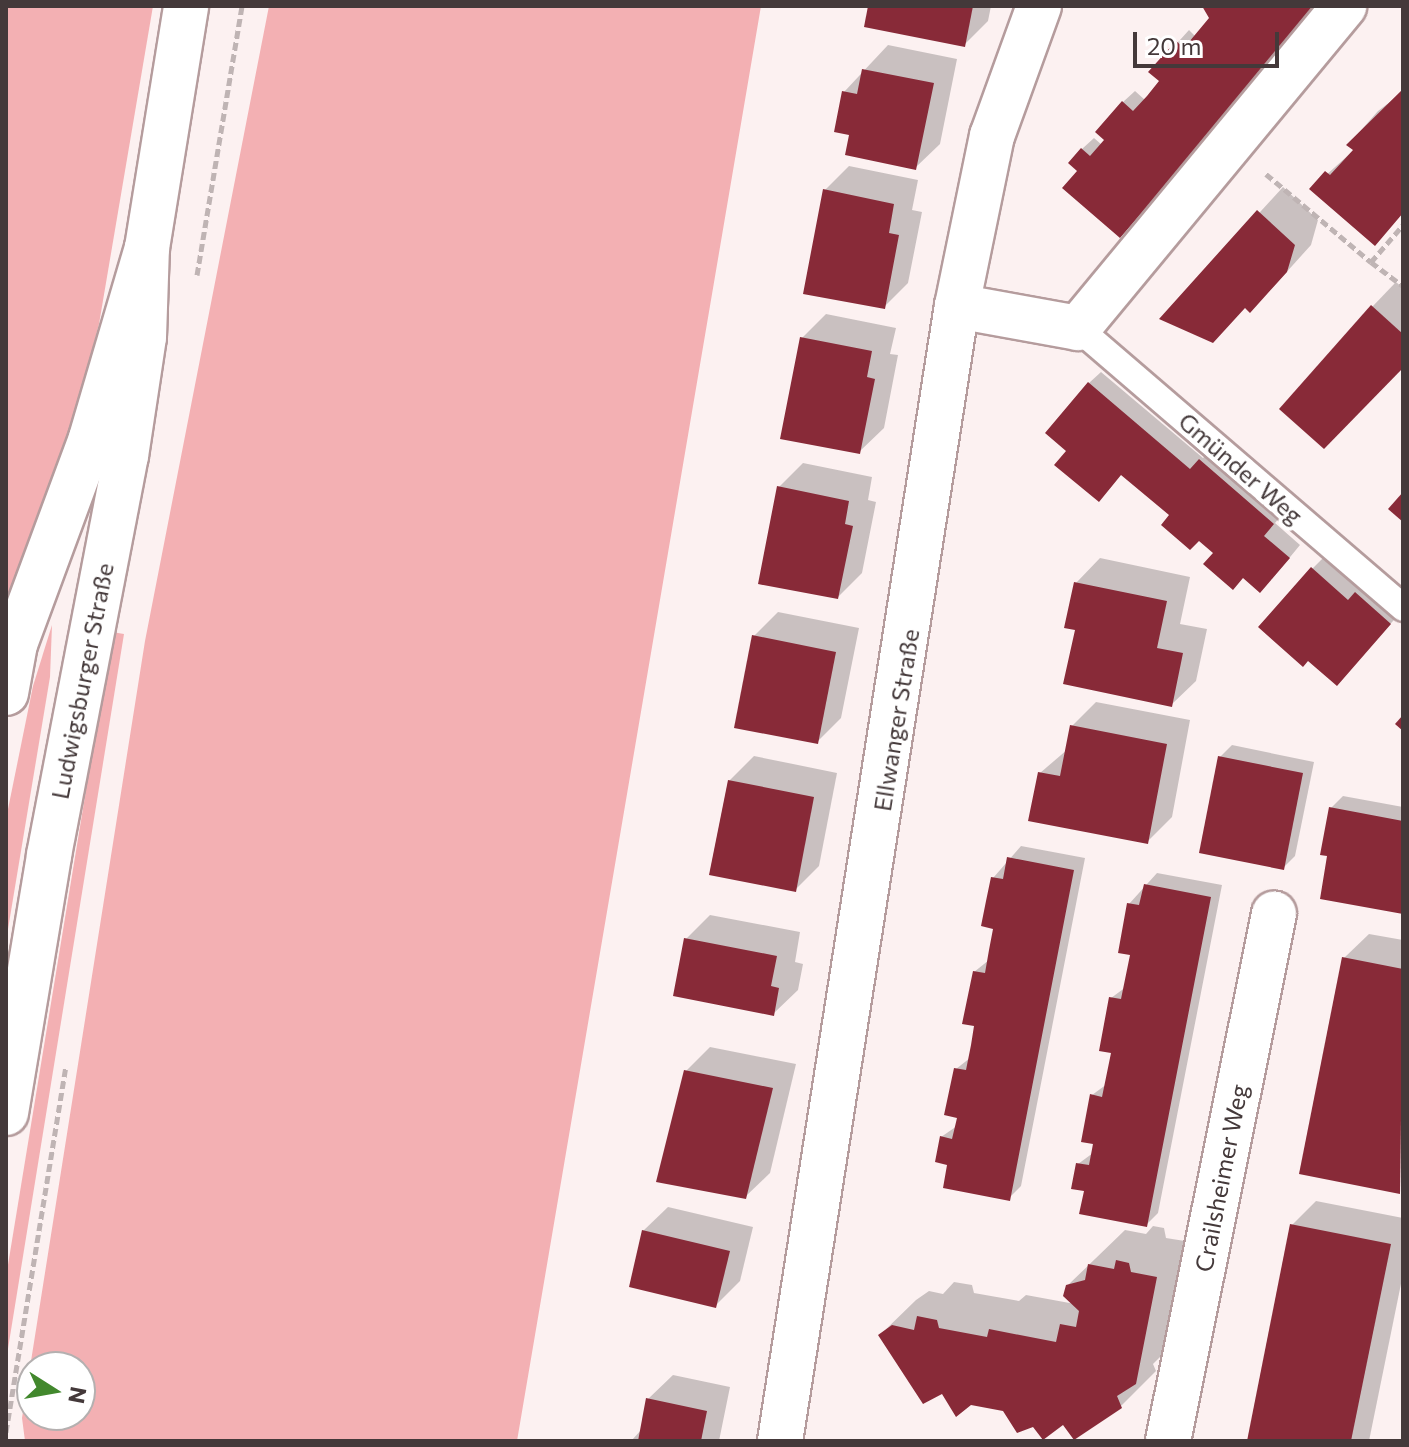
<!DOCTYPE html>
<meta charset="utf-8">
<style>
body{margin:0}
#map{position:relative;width:1409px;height:1447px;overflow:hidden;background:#fcf1f1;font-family:Commissioner,sans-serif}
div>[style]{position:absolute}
.green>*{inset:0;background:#f3b0b3}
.shadow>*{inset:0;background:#0003}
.building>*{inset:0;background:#882a38}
.path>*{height:5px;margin-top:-2.5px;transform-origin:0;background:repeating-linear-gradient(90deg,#bfb4b4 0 8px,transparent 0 12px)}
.roads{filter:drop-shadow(2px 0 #b59c9d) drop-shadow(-2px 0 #b59c9d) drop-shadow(0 2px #b59c9d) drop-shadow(0 -2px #b59c9d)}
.lane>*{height:26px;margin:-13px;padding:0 13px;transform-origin:13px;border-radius:13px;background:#fff}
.street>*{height:44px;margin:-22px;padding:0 22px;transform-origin:22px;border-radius:22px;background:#fff}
.secondary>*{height:44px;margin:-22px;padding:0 22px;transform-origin:22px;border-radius:22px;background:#fff}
span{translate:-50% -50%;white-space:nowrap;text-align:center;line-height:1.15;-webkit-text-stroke:8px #fff;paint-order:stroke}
.street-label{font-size:24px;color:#44393a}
.frame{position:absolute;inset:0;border:8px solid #44393a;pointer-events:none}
.north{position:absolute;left:16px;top:1351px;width:80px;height:80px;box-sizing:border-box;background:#fff;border:2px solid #b4b0b0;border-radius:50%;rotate:101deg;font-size:22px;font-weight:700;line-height:32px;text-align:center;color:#44393a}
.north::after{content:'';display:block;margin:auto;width:28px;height:36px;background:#42882d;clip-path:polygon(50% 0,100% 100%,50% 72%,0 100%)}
.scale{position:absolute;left:1133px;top:32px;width:146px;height:36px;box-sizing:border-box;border:4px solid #44393a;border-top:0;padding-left:10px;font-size:24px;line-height:28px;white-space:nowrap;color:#44393a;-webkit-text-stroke:6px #fff;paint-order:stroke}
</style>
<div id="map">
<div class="green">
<div style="clip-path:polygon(6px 6px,153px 6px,99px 324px,54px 494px,6px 604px)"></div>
<div style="clip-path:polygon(evenodd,269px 6px,761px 6px,517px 1441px,25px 1441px,22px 1418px,145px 641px,269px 6px,32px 1367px,80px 1367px,80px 1415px,32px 1415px,32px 1367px)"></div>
<div style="clip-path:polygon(52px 625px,50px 677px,6px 941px,6px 819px,33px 686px)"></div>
<div style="clip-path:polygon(112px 632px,124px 634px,6px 1361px,6px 1277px)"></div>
</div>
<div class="shadow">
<div style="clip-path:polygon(870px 6px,991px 6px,988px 21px,964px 45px)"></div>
<div style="clip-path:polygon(1205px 6px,1319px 6px,1080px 171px,1071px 163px,1082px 149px,1094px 138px,1102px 145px,1123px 102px,1135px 91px,1145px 100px,1162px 81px,1151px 72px,1189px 30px,1196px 37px,1212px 17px)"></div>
<div style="clip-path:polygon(888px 45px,957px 59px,940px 144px,915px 168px,844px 92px)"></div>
<div style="clip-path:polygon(1403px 92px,1403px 212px,1324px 177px,1355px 149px,1349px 144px,1378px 111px)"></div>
<div style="clip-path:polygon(849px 166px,918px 180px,912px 210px,922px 212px,908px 283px,884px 307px,825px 190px)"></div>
<div style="clip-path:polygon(1283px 187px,1318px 220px,1311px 245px,1274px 286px,1250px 310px,1246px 306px,1163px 318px)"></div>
<div style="clip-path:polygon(1396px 282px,1403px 288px,1403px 365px,1372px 307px)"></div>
<div style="clip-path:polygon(826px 314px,896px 328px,890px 354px,898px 355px,884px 428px,859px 452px,802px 338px)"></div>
<div style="clip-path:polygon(1101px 372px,1203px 458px,1212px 449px,1285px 511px,1275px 523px,1300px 545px,1272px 579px,1216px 552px,1122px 473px,1110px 488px,1069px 450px,1089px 383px)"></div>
<div style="clip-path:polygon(803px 463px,872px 477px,868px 500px,876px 502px,862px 573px,838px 597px,779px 487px)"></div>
<div style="clip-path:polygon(1324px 557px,1361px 589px,1368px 581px,1402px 611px,1348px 671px,1312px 569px)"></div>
<div style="clip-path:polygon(1100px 558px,1190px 577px,1180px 624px,1207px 629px,1196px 681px,1171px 705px,1077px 628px,1076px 583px)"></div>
<div style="clip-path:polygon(778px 612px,859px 628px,841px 718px,817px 742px,754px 636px)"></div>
<div style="clip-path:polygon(1096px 702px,1190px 720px,1172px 817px,1147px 842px,1040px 773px,1068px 749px,1072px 726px)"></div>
<div style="clip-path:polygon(1232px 745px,1314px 762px,1295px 856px,1283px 868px,1220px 757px)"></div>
<div style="clip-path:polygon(754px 756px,837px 773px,819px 866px,795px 890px,729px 781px)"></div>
<div style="clip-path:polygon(1343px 796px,1403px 807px,1403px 912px,1329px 855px,1331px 808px)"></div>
<div style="clip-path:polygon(1021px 846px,1085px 858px,1021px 1186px,1009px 1198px,950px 1163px,941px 1137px,957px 1126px,956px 1069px,970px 1058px,977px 1025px,974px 972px,989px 960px,996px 927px,993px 878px)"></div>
<div style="clip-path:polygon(1157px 873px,1222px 885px,1158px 1213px,1146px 1225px,1086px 1190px,1078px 1164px,1093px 1153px,1092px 1095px,1107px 1084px,1113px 1052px,1111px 998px,1126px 987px,1132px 953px,1129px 904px)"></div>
<div style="clip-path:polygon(710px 915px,800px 932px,795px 962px,803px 964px,798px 990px,773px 1014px,686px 939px)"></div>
<div style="clip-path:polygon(1369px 934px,1403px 940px,1400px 1192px,1344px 958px)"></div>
<div style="clip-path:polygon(710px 1047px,796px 1064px,770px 1173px,745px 1197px,686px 1071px)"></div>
<div style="clip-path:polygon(1316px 1201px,1403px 1218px,1403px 1274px,1369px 1441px,1248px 1441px,1292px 1225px)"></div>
<div style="clip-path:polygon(668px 1207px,753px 1227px,740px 1281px,716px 1305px,643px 1231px)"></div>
<div style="clip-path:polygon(1153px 1226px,1164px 1228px,1166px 1238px,1191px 1242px,1171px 1346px,1153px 1364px,1156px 1371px,1120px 1407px,1064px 1422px,943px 1391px,880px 1335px,916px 1300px,929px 1291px,943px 1294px,954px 1282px,972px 1285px,974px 1293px,1019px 1301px,1026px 1295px,1075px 1304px,1067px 1286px,1125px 1230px,1146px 1234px)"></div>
<div style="clip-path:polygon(673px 1375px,730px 1387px,719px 1441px,631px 1441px,643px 1428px,648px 1399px)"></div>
</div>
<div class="building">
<div style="clip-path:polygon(868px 6px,973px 6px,965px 47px,864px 27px)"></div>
<div style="clip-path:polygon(1202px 6px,1321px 6px,1120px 238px,1062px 188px,1077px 171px,1068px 163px,1081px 148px,1090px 156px,1104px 140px,1095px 132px,1122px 101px,1133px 111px,1147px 96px,1159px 81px,1148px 72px,1176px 41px,1184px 48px,1209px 18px)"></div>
<div style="clip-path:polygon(862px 69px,934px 83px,916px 170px,845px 155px,849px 135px,834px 132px,842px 91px,857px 94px)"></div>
<div style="clip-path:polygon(1403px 89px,1403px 213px,1375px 246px,1309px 189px,1325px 171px,1330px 175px,1353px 150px,1346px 145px)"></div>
<div style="clip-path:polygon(823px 189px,894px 204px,889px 233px,899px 235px,885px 309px,803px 294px)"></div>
<div style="clip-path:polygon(1257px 210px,1295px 245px,1287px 272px,1250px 313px,1245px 308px,1213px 343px,1159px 319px)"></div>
<div style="clip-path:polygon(1371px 305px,1403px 334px,1403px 368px,1324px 449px,1279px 409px)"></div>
<div style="clip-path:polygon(800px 337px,872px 351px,867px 377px,875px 379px,860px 454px,780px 439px)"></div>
<div style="clip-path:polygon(1088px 382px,1190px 469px,1199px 459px,1274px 524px,1264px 536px,1290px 558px,1260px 593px,1243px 578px,1233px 590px,1203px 564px,1213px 553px,1199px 541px,1190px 550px,1161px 525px,1169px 515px,1121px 475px,1099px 502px,1054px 465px,1066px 451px,1045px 433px)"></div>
<div style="clip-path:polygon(777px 486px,849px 501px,845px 524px,853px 526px,838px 599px,758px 584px)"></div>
<div style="clip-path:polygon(1403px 492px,1403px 522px,1388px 509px)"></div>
<div style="clip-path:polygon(1311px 567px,1348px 600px,1355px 592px,1391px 624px,1337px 686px,1308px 661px,1303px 667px,1258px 627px)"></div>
<div style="clip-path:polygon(1074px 582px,1167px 601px,1157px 648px,1183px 653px,1172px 707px,1063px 684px,1075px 630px,1064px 628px)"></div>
<div style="clip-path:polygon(752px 635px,836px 652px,818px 744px,734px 728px)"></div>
<div style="clip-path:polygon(1403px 715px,1403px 731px,1395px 724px)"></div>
<div style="clip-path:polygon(1070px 725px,1167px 744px,1148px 844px,1028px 821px,1038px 772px,1060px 776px)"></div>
<div style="clip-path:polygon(1218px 756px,1303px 773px,1284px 870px,1199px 853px)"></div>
<div style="clip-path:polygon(728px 780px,814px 797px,796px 892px,709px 875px)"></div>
<div style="clip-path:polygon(1329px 807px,1403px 821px,1403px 914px,1320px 899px,1327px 856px,1320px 855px)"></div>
<div style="clip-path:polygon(1007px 857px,1074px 870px,1010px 1201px,943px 1188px,947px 1165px,935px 1162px,940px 1136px,952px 1139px,957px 1118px,944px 1115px,954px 1068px,966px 1070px,971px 1045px,974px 1026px,962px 1024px,973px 971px,985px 973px,989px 950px,993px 929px,981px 926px,986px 901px,991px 877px,1003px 879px)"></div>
<div style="clip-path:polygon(1144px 884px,1211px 897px,1147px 1227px,1079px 1214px,1084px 1191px,1071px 1189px,1076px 1163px,1089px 1165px,1093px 1144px,1081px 1142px,1090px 1094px,1102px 1097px,1111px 1053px,1099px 1051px,1109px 997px,1121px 999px,1130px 955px,1118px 953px,1127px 903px,1139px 905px)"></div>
<div style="clip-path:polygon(684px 938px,777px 956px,771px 986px,779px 988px,774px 1016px,673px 996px)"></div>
<div style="clip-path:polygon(1342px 957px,1403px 969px,1400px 1194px,1299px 1174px)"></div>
<div style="clip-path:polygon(684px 1070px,773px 1088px,746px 1199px,656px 1182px)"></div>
<div style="clip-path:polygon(1290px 1224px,1391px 1244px,1351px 1441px,1247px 1441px)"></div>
<div style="clip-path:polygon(642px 1230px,730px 1251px,716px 1308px,629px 1287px)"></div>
<div style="clip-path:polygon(1116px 1260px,1129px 1263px,1131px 1272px,1157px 1277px,1136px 1384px,1117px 1396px,1122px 1408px,1074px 1440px,1063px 1425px,1043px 1440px,1033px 1427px,1017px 1433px,1003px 1411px,971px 1405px,956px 1417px,942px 1394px,923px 1404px,878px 1335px,892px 1325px,914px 1330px,917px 1316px,937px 1320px,939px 1328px,987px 1337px,989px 1329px,1056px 1342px,1060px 1324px,1076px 1327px,1079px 1311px,1063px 1296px,1066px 1285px,1085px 1280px,1088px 1264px,1114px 1269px)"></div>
<div style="clip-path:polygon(646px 1398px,707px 1411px,701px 1441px,638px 1441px)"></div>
</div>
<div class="path">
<div style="left:1266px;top:174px;width:137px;rotate:40deg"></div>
<div style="left:1371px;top:262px;width:49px;rotate:-49.1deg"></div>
<div style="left:1371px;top:262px;width:40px;rotate:37deg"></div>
<div style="left:197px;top:275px;width:273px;rotate:-80.5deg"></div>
<div style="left:6px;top:1432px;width:371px;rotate:-80.7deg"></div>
</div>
<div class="roads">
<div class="lane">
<div style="left:1078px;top:328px;width:429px;rotate:40.7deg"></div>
</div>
<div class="street">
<div style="left:957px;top:306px;width:123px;rotate:10.3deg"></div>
<div style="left:1078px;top:328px;width:418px;rotate:-50.4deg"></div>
<div style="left:780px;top:1441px;width:1149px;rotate:-81.14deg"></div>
<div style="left:957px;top:306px;width:174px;rotate:-78.4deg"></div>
<div style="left:992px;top:136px;width:138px;rotate:-70.1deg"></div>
<div style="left:1168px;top:1441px;width:538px;rotate:-78.63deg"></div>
</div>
<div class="secondary">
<div style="left:6px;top:693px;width:50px;rotate:-79.6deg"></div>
<div style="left:15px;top:644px;width:220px;rotate:-69.7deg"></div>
<div style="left:91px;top:438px;width:198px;rotate:-73.6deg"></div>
<div style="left:147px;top:248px;width:245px;rotate:-80.8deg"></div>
<div style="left:6px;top:1113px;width:262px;rotate:-80.5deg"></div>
<div style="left:49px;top:855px;width:406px;rotate:-79.1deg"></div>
<div style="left:126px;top:456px;width:120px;rotate:-81.4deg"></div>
<div style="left:144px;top:337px;width:89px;rotate:-88.1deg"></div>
</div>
</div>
<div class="street-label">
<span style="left:1241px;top:468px;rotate:41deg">Gmünder Weg</span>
<span style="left:82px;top:681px;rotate:-79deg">Ludwigsburger Straße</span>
<span style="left:896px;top:720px;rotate:-81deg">Ellwanger Straße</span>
<span style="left:1221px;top:1178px;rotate:-79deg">Crailsheimer Weg</span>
</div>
<div class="frame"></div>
<div class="north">N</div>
<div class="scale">20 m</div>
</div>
